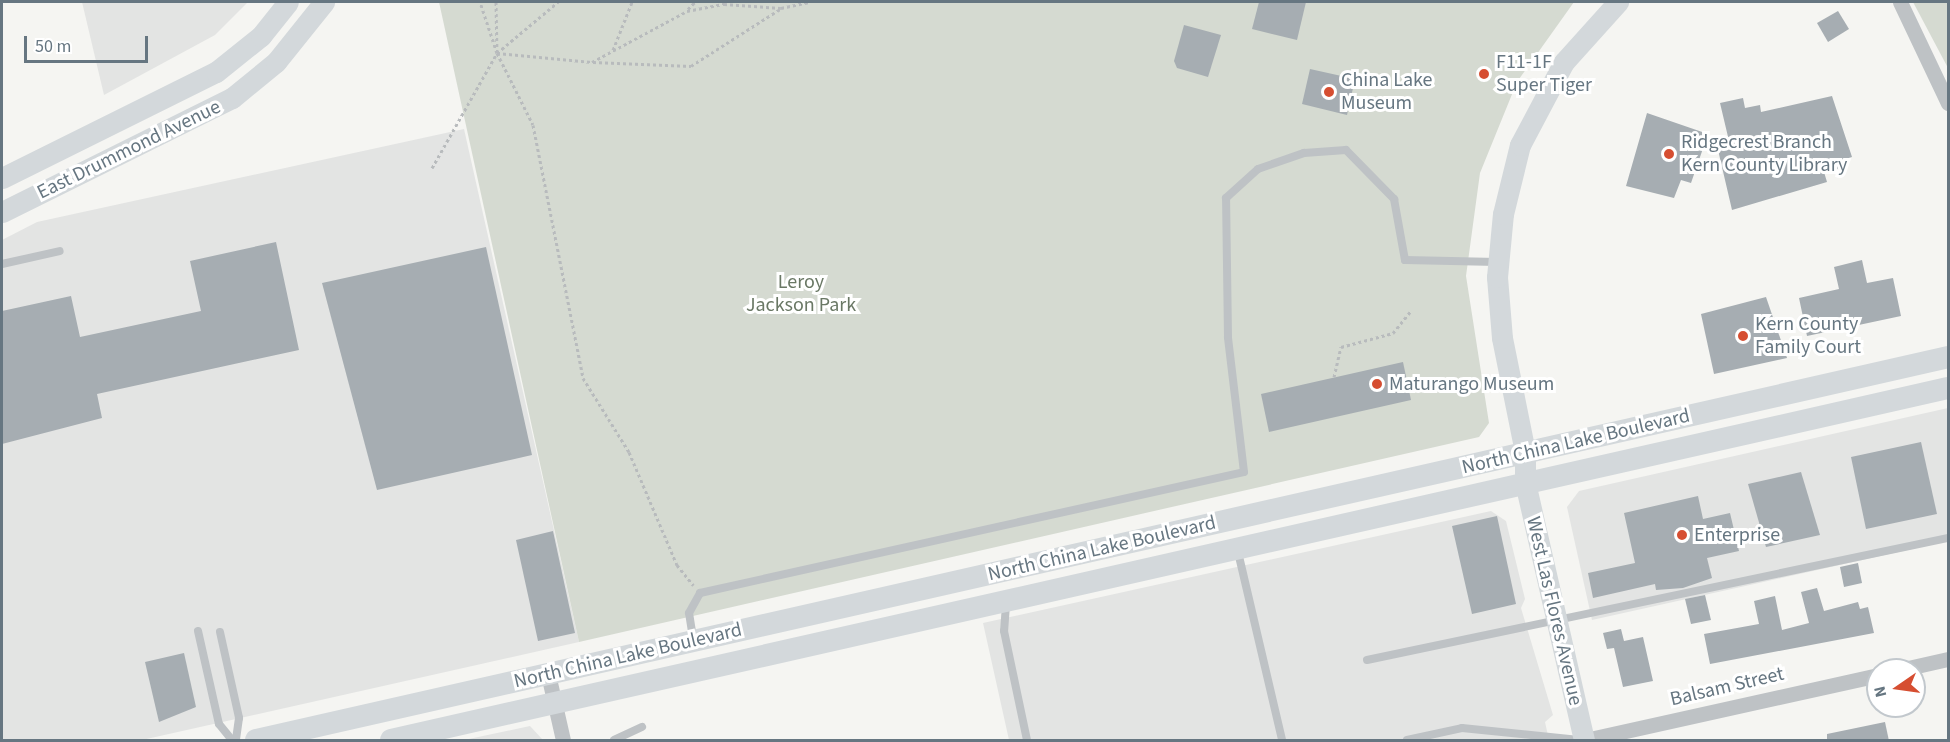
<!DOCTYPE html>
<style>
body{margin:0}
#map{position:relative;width:1950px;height:742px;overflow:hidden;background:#f5f5f2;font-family:"Source Sans 3",sans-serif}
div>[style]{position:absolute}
.built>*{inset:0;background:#e3e4e3}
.green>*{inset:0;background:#d5dad1}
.building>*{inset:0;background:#a6adb2}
.path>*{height:3px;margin-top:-1.5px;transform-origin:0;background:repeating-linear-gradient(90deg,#b8bbbd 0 3px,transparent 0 6px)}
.lane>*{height:8px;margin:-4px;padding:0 4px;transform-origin:4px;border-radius:4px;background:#bec2c5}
.street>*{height:15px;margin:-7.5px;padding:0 7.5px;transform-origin:7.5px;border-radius:7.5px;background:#bec2c5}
.secondary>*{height:21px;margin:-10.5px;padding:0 10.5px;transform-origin:10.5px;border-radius:10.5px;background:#d3d8db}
.primary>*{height:22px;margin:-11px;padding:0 11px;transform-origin:11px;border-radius:11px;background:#d3d8db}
.dots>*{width:16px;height:16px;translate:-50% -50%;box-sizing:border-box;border:3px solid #fff;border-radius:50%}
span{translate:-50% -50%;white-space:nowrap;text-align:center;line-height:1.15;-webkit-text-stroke:6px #fff;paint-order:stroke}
.poi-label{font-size:20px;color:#667681}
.left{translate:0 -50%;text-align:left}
.street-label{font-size:20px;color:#667681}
.park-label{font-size:20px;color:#6a7865}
.frame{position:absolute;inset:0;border:3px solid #667681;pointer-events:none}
.north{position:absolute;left:1866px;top:658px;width:60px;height:60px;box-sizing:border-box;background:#fff;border:2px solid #c2c8cd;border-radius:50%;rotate:257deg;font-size:16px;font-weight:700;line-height:24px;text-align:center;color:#667681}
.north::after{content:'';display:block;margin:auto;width:21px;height:27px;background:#d64e31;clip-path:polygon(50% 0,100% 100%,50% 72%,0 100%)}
.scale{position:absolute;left:24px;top:36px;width:124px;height:27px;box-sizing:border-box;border:3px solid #667681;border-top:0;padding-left:8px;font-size:18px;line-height:21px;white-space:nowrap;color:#667681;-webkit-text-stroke:4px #fff;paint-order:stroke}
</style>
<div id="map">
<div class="built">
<div style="clip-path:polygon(82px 2px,248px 2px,215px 35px,104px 95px)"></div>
<div style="clip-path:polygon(464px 129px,579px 642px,142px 740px,2px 740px,2px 240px,37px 222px)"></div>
<div style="clip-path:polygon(1948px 408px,1948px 541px,1592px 620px,1567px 507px,1579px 491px)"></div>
<div style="clip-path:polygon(1491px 511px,1506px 521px,1525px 599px,1521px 608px,1553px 715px,1545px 722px,1549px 740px,1009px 740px,983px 623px)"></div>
<div style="clip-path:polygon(530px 726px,543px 740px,464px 740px)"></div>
</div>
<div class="green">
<div style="clip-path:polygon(439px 2px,1574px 2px,1517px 82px,1480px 173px,1466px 276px,1489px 423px,1479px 437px,579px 642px)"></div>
<div style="clip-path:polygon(1913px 2px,1948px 2px,1948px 68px)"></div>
</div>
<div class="building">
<div style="clip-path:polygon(1259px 2px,1306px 2px,1297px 40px,1252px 29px)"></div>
<div style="clip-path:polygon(1838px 11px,1849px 29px,1828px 42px,1817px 23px)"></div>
<div style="clip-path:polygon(1184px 25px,1221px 35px,1208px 77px,1177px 68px,1174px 61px)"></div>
<div style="clip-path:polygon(1310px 69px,1355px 79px,1347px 115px,1302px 104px)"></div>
<div style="clip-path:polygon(1832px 96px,1852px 157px,1842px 160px,1844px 167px,1824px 172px,1827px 182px,1732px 210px,1715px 137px,1729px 141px,1720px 103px,1743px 98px,1745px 108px,1760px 105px,1761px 112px)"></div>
<div style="clip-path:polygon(1647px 113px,1708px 134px,1691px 183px,1681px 180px,1674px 198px,1626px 186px)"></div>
<div style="clip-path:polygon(276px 242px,299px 350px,97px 394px,102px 418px,2px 444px,2px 311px,71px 296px,80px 337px,201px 311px,190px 261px)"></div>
<div style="clip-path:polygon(486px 247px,532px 455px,377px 490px,322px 283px)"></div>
<div style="clip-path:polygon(1862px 260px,1867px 283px,1893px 278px,1901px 316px,1807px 336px,1799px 298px,1839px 289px,1834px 267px)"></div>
<div style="clip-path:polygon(1766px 297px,1787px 358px,1714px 374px,1701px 314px)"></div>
<div style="clip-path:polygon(1403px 362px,1411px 400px,1269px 432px,1261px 394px)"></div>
<div style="clip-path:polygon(1921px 442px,1937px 514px,1866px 529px,1851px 457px)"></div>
<div style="clip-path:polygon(1801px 472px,1820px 535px,1766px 547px,1748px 484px)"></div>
<div style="clip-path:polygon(1698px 496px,1703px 519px,1730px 513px,1739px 551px,1707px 558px,1712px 578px,1683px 588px,1656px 590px,1655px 584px,1593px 598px,1588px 573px,1635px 563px,1624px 513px)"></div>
<div style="clip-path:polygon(1497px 516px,1516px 604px,1472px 614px,1452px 526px)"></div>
<div style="clip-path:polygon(553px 531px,575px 633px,538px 641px,516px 540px)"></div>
<div style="clip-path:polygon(1858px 563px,1862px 583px,1844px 587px,1840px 567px)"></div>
<div style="clip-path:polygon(1817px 588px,1824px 611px,1858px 602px,1860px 609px,1868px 607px,1874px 633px,1710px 664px,1704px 634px,1759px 624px,1754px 601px,1775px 596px,1782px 630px,1809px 623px,1801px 592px)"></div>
<div style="clip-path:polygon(1705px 595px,1711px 620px,1691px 624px,1685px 599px)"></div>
<div style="clip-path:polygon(1621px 629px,1624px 641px,1643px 637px,1653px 681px,1623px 687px,1614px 648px,1607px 649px,1603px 633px)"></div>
<div style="clip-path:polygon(184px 653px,196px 707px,159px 722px,145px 662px)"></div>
<div style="clip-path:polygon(1885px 722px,1889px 741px,1827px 741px,1827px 734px)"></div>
</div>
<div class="path">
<div style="left:496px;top:2px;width:51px;rotate:88.9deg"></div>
<div style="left:497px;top:53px;width:80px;rotate:63.4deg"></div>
<div style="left:533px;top:125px;width:258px;rotate:78.8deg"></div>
<div style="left:583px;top:378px;width:87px;rotate:58.1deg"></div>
<div style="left:629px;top:452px;width:123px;rotate:67deg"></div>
<div style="left:677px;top:565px;width:26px;rotate:51deg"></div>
<div style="left:688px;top:9px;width:10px;rotate:-45deg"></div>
<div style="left:613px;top:50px;width:52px;rotate:-68.4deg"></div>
<div style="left:497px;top:53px;width:95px;rotate:5.4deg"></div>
<div style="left:592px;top:62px;width:108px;rotate:-28.2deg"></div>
<div style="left:687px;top:11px;width:38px;rotate:-11deg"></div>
<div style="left:724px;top:4px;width:57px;rotate:4deg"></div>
<div style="left:781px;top:8px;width:29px;rotate:-12deg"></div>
<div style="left:497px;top:53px;width:80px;rotate:-39.9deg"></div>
<div style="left:593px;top:62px;width:98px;rotate:2.3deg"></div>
<div style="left:691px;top:66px;width:106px;rotate:-32.6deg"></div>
<div style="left:432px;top:168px;width:132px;rotate:-60.5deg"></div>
<div style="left:497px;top:53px;width:54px;rotate:-108.4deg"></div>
<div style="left:1334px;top:377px;width:31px;rotate:-77deg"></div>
<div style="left:1341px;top:347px;width:54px;rotate:-15.1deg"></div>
<div style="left:1393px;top:333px;width:28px;rotate:-51deg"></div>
</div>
<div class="lane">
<div style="left:2px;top:264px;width:59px;rotate:-12.6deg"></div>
<div style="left:1238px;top:552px;width:193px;rotate:76.8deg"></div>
<div style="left:1006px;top:604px;width:27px;rotate:94deg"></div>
<div style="left:1004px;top:631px;width:111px;rotate:78.1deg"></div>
<div style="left:198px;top:631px;width:95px;rotate:77.3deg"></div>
<div style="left:219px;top:724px;width:21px;rotate:51deg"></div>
<div style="left:220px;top:632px;width:88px;rotate:77.5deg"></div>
<div style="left:239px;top:718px;width:22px;rotate:98deg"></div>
<div style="left:693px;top:638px;width:25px;rotate:-99deg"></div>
<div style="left:689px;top:613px;width:23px;rotate:-61deg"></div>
<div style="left:700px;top:593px;width:557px;rotate:-12.54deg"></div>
<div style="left:1244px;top:472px;width:136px;rotate:-96.8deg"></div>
<div style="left:1228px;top:337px;width:139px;rotate:-90.8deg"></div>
<div style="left:1226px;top:198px;width:43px;rotate:-42.2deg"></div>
<div style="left:1258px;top:169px;width:49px;rotate:-19.2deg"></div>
<div style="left:1304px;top:153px;width:42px;rotate:-4.1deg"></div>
<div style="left:1346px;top:150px;width:69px;rotate:45.6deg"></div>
<div style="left:1394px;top:199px;width:62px;rotate:79.8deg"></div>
<div style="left:1405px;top:260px;width:92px;rotate:1.2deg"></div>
<div style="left:1367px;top:660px;width:594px;rotate:-11.86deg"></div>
<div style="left:614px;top:740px;width:31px;rotate:-25deg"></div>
<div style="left:1407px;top:740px;width:56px;rotate:-12.3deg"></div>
<div style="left:1462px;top:728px;width:120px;rotate:5.8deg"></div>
</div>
<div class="street">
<div style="left:1900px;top:2px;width:112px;rotate:64.6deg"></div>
<div style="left:1899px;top:670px;width:50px;rotate:-12.7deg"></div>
<div style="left:548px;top:674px;width:68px;rotate:77.2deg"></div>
<div style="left:1585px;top:740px;width:300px;rotate:-12.5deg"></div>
</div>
<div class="secondary">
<div style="left:2px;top:178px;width:239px;rotate:-26.4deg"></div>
<div style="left:216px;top:72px;width:58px;rotate:-38.7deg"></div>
<div style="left:261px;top:36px;width:43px;rotate:-51.5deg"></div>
<div style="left:2px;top:212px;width:257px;rotate:-26.4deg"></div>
<div style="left:232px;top:98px;width:57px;rotate:-39.3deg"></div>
<div style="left:276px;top:62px;width:77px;rotate:-51.3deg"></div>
<div style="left:1584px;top:740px;width:265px;rotate:-102.9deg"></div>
<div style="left:1525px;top:482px;width:30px;rotate:-90deg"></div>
<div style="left:1525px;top:452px;width:116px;rotate:-101.4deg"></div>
<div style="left:1502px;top:338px;width:61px;rotate:-94.7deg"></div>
<div style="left:1497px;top:277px;width:63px;rotate:-84.6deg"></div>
<div style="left:1503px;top:214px;width:71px;rotate:-76.2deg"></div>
<div style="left:1520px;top:145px;width:94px;rotate:-62.1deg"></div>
<div style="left:1564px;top:62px;width:81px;rotate:-48deg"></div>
</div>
<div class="primary">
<div style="left:256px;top:740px;width:1735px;rotate:-12.75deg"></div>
<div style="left:391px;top:740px;width:1596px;rotate:-12.74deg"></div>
</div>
<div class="dots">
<div style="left:1484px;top:74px;background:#d64e31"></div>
<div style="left:1329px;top:92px;background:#d64e31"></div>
<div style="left:1669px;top:154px;background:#d64e31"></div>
<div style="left:1743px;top:336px;background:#d64e31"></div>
<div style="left:1377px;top:384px;background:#d64e31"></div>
<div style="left:1682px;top:535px;background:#d64e31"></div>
</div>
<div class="poi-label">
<span class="left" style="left:1496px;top:74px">F11-1F<br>Super Tiger</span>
<span class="left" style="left:1341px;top:92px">China Lake<br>Museum</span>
<span class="left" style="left:1681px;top:154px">Ridgecrest Branch<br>Kern County Library</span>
<span class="left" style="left:1755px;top:336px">Kern County<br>Family Court</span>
<span class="left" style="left:1389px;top:384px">Maturango Museum</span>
<span class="left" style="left:1694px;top:535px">Enterprise</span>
</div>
<div class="street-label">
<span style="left:129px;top:150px;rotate:-26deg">East Drummond Avenue</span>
<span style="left:1576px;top:442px;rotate:-13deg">North China Lake Boulevard</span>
<span style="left:1102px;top:549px;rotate:-13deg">North China Lake Boulevard</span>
<span style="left:1554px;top:611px;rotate:77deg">West Las Flores Avenue</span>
<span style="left:628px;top:656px;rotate:-13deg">North China Lake Boulevard</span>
<span style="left:1727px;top:687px;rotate:-13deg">Balsam Street</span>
</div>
<div class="park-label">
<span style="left:801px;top:294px">Leroy<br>Jackson Park</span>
</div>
<div class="frame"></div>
<div class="north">N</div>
<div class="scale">50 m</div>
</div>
